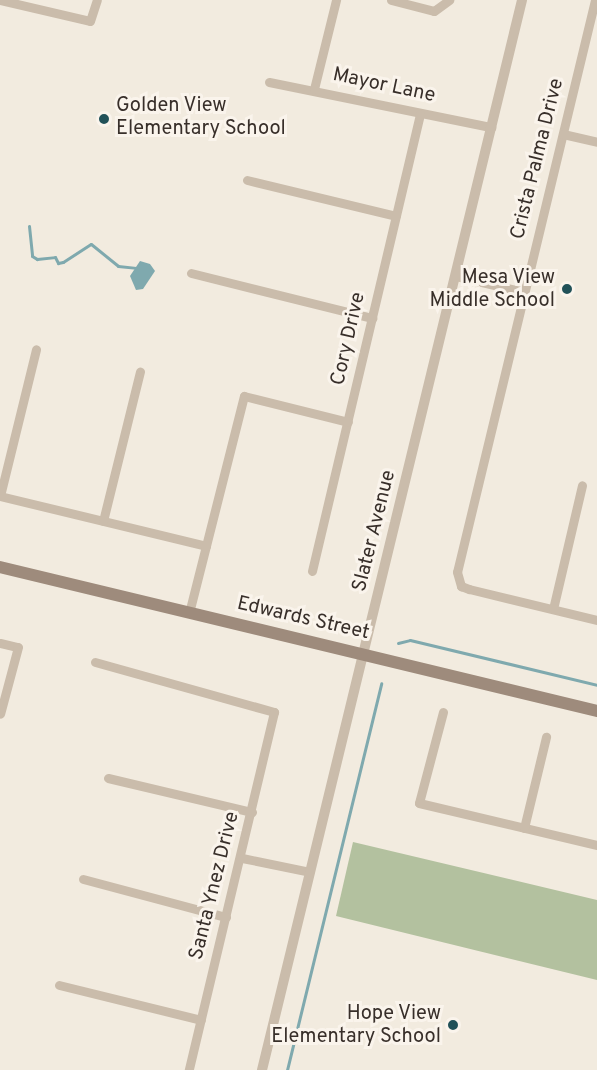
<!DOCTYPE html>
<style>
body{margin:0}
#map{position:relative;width:597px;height:1070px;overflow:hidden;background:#f2ebdf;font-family:Overpass,sans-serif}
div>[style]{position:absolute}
.green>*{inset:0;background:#b3c19f}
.water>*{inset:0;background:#7fa9ae}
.stream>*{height:3px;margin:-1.5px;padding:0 1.5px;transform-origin:1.5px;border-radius:1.5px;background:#7fa9ae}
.minor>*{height:9px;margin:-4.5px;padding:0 4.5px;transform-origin:4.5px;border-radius:4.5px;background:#cabcab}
.tertiary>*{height:10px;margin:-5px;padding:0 5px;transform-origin:5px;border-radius:5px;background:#cabcab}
.secondary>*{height:12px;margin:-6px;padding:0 6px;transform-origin:6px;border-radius:6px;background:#9e8b7c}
.dots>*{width:16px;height:16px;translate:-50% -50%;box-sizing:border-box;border:3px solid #faf4ec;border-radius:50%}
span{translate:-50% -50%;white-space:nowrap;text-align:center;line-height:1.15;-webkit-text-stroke:6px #faf4ec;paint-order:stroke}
.street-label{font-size:20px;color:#382f2a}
.poi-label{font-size:20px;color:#382f2a}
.left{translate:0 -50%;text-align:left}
.right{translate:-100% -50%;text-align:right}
</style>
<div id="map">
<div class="green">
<div style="clip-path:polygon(353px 842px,597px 900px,597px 980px,336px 916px)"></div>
</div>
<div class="water">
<div style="clip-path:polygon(140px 261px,150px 264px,155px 271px,143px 289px,136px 290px,130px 276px)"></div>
</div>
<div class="stream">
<div style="left:29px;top:226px;width:30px;rotate:84deg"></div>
<div style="left:32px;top:256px;width:6px;rotate:31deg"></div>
<div style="left:37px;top:259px;width:18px;rotate:-6deg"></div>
<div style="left:55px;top:257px;width:7px;rotate:63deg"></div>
<div style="left:58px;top:263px;width:5px;rotate:-11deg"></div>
<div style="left:63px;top:262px;width:33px;rotate:-33deg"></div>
<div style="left:91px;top:244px;width:35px;rotate:39deg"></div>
<div style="left:118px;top:266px;width:18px;rotate:6deg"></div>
<div style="left:398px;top:643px;width:12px;rotate:-14deg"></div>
<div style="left:410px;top:640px;width:192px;rotate:13.5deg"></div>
<div style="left:287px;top:1070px;width:398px;rotate:-76.3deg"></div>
</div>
<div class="minor">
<div style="left:0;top:0;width:92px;rotate:13.1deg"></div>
<div style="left:90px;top:21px;width:22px;rotate:-72deg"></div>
<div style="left:391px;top:0;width:44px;rotate:14.3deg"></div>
<div style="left:434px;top:11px;width:19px;rotate:-36deg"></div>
<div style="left:595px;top:0;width:588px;rotate:103.56deg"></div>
<div style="left:457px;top:572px;width:15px;rotate:74deg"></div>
<div style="left:461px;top:586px;width:9px;rotate:21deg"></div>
<div style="left:469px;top:589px;width:132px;rotate:13.6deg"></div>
<div style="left:269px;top:82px;width:227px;rotate:11.5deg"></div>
<div style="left:314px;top:89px;width:92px;rotate:-76.1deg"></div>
<div style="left:563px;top:134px;width:35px;rotate:13deg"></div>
<div style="left:247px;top:180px;width:153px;rotate:13.6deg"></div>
<div style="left:191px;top:273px;width:187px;rotate:14deg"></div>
<div style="left:456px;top:276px;width:70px;rotate:13.2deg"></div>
<div style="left:0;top:496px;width:212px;rotate:13.6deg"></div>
<div style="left:0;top:496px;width:151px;rotate:-76.2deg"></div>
<div style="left:103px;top:521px;width:154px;rotate:-76.1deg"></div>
<div style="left:312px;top:571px;width:469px;rotate:-76.7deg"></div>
<div style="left:553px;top:609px;width:127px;rotate:-76.8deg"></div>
<div style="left:189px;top:613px;width:224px;rotate:-75.8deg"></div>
<div style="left:244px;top:396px;width:107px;rotate:14deg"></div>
<div style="left:0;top:643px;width:18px;rotate:13deg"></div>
<div style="left:18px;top:647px;width:69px;rotate:105deg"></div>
<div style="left:95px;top:662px;width:186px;rotate:15.6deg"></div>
<div style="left:274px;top:712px;width:368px;rotate:103.4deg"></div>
<div style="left:443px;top:712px;width:94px;rotate:104.8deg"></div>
<div style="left:419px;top:803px;width:183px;rotate:13.3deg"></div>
<div style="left:108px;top:778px;width:148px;rotate:13.3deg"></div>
<div style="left:524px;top:828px;width:94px;rotate:-76.4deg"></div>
<div style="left:242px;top:858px;width:69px;rotate:11.6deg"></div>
<div style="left:83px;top:879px;width:148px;rotate:14.9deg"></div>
<div style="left:59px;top:985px;width:146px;rotate:13.8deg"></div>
</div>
<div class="tertiary">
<div style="left:262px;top:1070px;width:1101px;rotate:-76.34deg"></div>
</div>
<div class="secondary">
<div style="left:0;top:567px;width:614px;rotate:13.56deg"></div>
</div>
<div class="dots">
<div style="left:104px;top:119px;background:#215158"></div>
<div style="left:567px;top:289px;background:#215158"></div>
<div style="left:453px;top:1025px;background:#215158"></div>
</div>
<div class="street-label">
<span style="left:384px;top:86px;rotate:12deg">Mayor Lane</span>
<span style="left:538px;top:159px;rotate:-76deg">Crista Palma Drive</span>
<span style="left:349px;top:339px;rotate:-77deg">Cory Drive</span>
<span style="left:375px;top:531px;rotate:-76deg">Slater Avenue</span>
<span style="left:303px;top:619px;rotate:13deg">Edwards Street</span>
<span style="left:215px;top:886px;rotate:-76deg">Santa Ynez Drive</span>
</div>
<div class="poi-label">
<span class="left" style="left:116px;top:118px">Golden View<br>Elementary School</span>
<span class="right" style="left:555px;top:290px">Mesa View<br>Middle School</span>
<span class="right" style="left:441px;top:1026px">Hope View<br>Elementary School</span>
</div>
</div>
